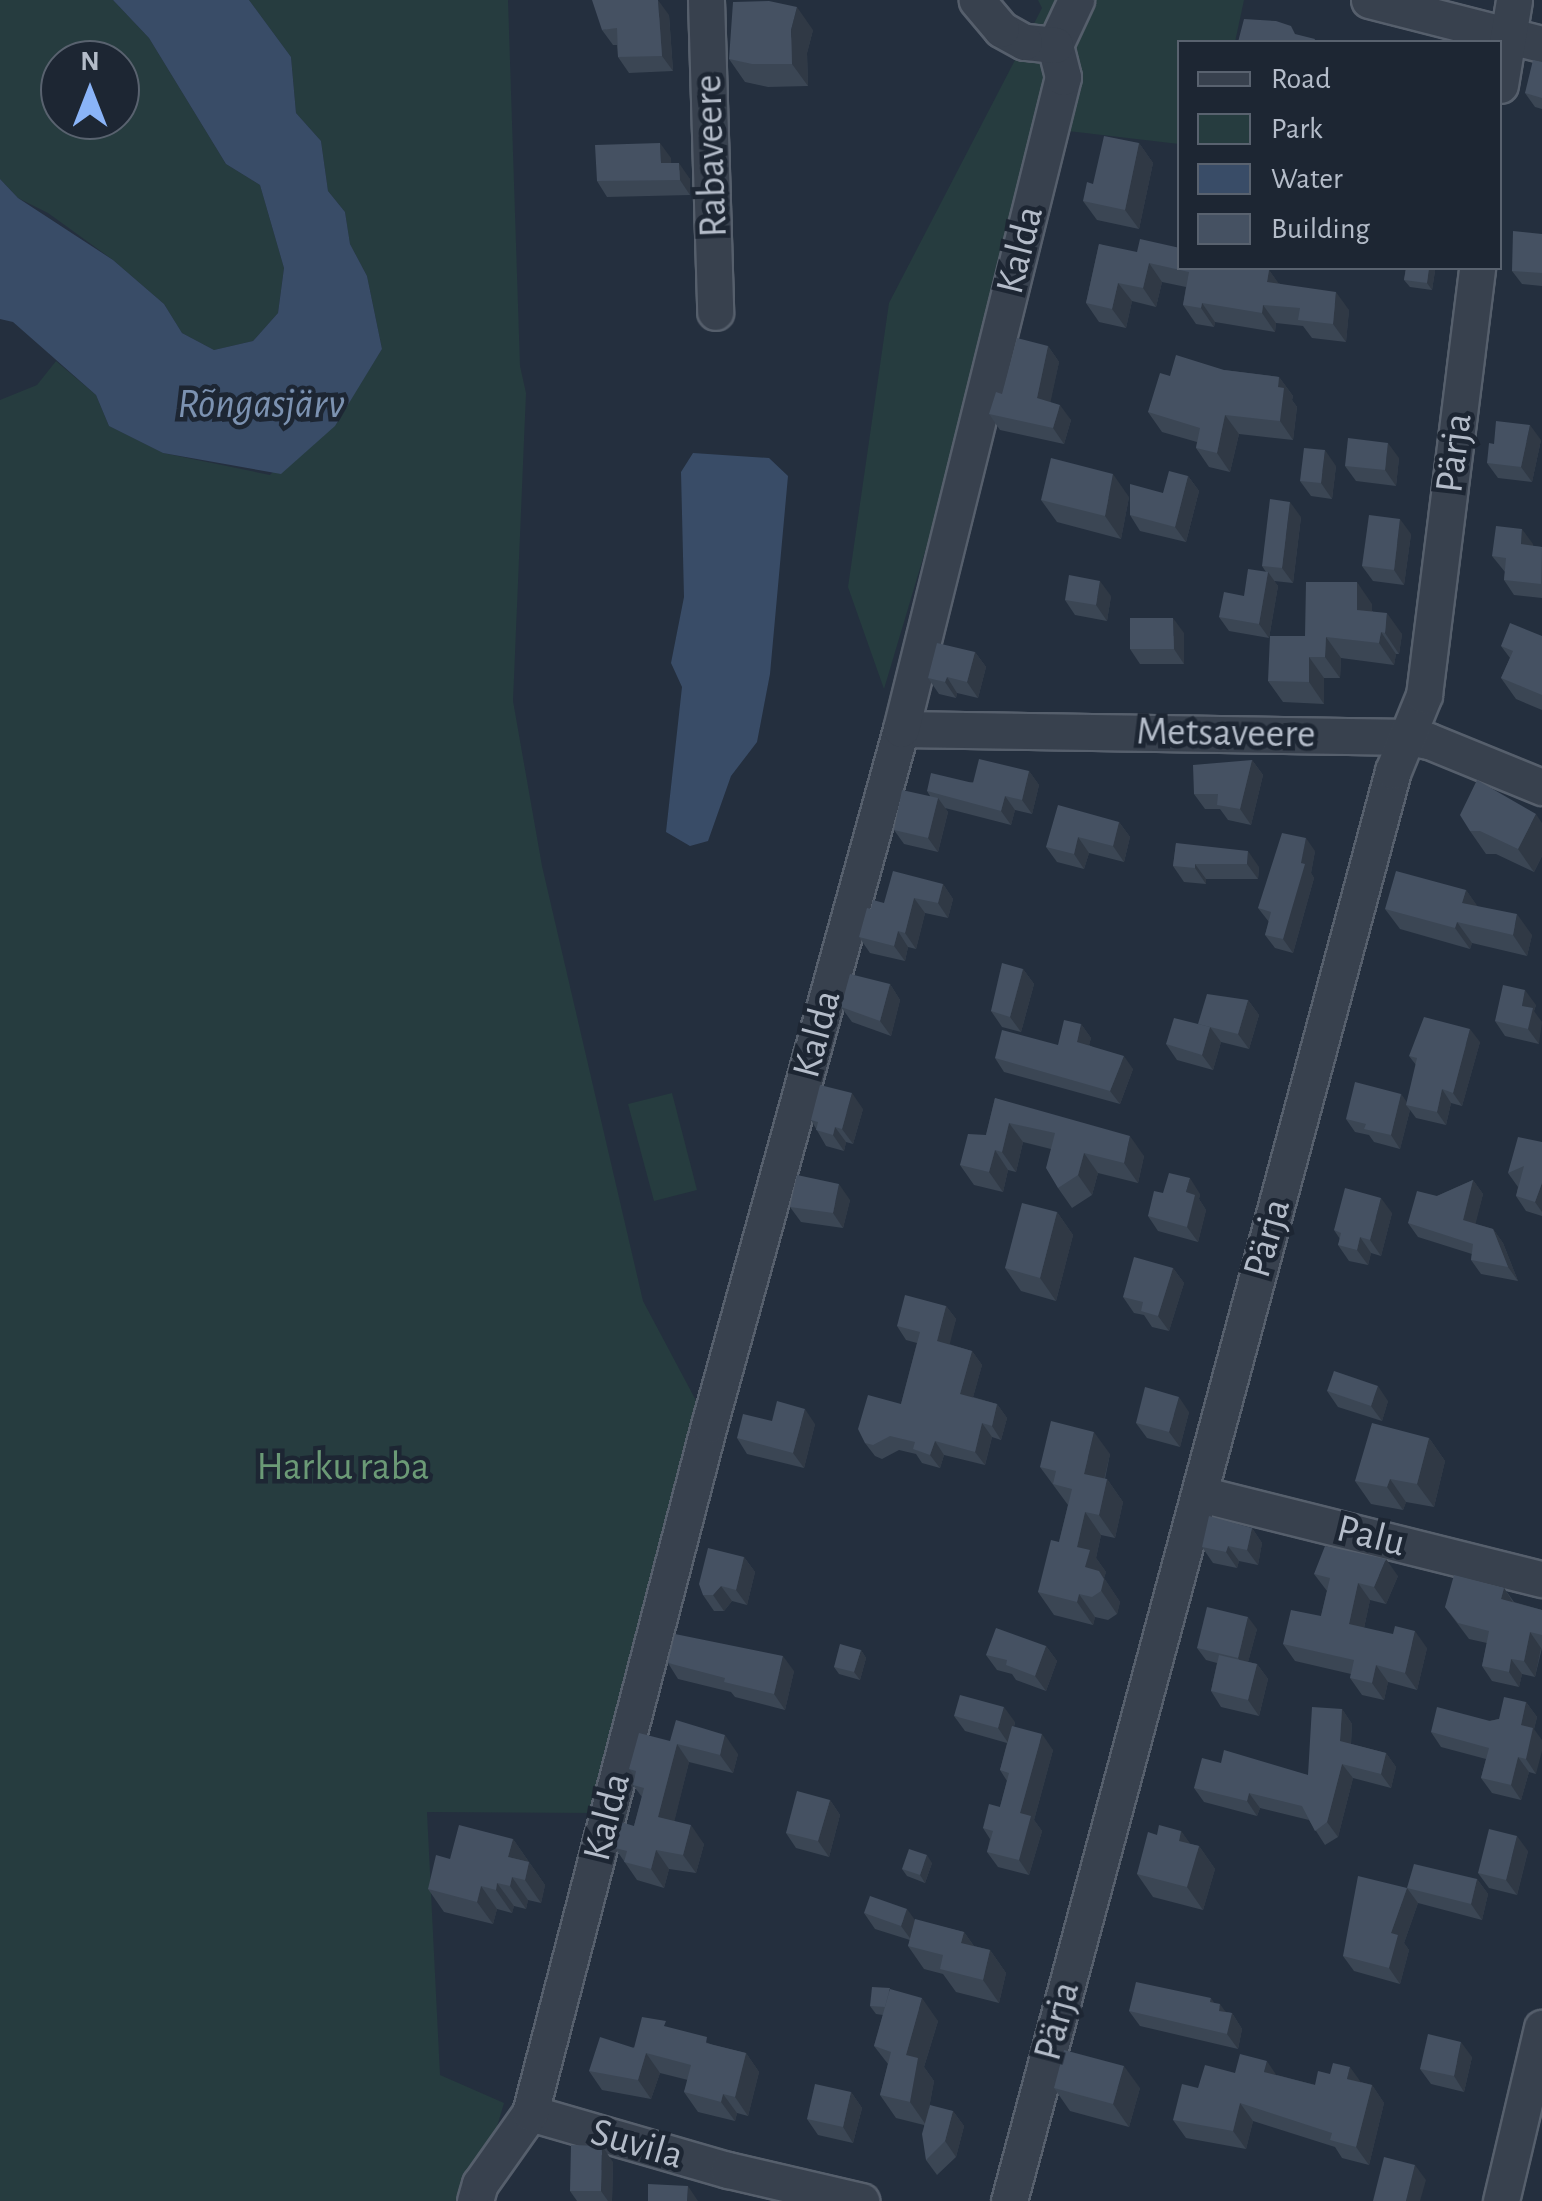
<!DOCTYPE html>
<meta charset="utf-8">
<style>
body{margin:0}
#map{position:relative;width:1542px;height:2201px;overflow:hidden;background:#242f3e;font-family:"Alegreya Sans",sans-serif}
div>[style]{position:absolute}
.green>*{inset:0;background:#263c3f}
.water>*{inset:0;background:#394c67}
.roads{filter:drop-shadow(2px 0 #565f6c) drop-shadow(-2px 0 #565f6c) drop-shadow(0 2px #565f6c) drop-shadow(0 -2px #565f6c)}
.minor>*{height:35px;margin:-17.5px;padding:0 17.5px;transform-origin:17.5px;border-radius:17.5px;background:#38414e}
.wall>*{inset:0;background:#3b4654}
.shaded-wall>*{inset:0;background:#303945}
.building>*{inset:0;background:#455162}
span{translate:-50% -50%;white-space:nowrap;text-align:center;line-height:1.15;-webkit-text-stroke:9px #1d2633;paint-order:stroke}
.street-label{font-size:40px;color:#b4bcc9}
.park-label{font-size:40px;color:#6b9a76}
.water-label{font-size:42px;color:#7c92b1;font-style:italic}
.legend{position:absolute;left:1177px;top:40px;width:325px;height:230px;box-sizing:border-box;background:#1d2633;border:2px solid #59626f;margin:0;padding:12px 18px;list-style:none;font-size:30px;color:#b4bcc9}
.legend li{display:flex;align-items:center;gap:20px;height:50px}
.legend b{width:50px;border:2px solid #59626f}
.north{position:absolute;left:40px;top:40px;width:100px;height:100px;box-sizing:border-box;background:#1d2633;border:2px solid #59626f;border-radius:50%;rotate:0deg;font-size:28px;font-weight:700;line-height:40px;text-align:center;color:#b4bcc9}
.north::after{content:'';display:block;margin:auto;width:35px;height:45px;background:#8ab4f8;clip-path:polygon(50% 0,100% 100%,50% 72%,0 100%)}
</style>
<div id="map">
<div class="green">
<div style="clip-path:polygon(evenodd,0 0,113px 0,149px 38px,226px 164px,260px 185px,284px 268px,278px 313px,253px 341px,214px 350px,182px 333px,164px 304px,113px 260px,48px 213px,18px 198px,0 179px,0 0,60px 60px,120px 60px,120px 120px,60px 120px,60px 60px)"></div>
<div style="clip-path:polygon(249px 0,508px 0,520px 366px,526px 393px,513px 701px,542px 866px,643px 1301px,709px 1425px,598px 1813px,427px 1812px,440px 2075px,504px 2103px,475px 2201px,0 2201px,0 400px,37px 385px,56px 361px,96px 395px,109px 426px,163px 453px,270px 475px,360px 384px,382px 349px,367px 276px,350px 244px,345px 212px,328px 191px,321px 141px,296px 113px,291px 57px)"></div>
<div style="clip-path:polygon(1038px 0,1244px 0,1235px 42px,1180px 42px,1179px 144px,1051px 129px,884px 689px,848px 587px,889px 303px,1042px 8px)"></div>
<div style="clip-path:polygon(672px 1093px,697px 1190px,654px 1201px,628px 1104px)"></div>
</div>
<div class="water">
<div style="clip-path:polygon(113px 0,249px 0,291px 57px,296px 113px,321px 141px,328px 191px,345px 212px,350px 244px,367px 276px,382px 349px,335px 426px,281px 474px,163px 453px,109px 426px,96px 395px,13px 322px,0 319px,0 179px,18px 198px,113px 260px,164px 304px,182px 333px,214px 350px,253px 341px,278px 313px,284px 268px,260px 185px,226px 164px,149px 38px)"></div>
<div style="clip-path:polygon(693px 453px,769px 458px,788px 476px,770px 674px,757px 742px,731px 776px,708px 841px,690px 846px,666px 832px,682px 687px,671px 663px,684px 597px,681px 472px)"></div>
</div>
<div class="roads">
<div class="minor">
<div style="left:706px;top:0;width:312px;rotate:88.3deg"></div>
<div style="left:1369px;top:0;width:179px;rotate:14.3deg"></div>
<div style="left:1055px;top:45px;width:50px;rotate:-65deg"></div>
<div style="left:1500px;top:85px;width:86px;rotate:-80.6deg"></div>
<div style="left:901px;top:729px;width:507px;rotate:0.9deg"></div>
<div style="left:1408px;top:737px;width:21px;rotate:11deg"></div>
<div style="left:1429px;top:741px;width:122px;rotate:22.2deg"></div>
<div style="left:1200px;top:1494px;width:352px;rotate:14deg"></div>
<div style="left:530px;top:2113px;width:206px;rotate:16.1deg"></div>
<div style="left:728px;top:2170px;width:137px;rotate:13.1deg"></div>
<div style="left:475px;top:2201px;width:18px;rotate:-74deg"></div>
<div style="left:480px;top:2184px;width:87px;rotate:-54.8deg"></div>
<div style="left:530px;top:2113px;width:711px;rotate:-75.42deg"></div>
<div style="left:709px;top:1425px;width:722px;rotate:-74.58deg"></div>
<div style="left:901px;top:729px;width:672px;rotate:-76.05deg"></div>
<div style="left:1063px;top:77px;width:33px;rotate:-104deg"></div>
<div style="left:1055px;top:45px;width:31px;rotate:-174deg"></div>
<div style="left:1024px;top:42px;width:26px;rotate:-151deg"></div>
<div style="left:1001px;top:29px;width:38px;rotate:-130deg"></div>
<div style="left:1009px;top:2201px;width:1481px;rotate:-74.97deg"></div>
<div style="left:1393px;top:771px;width:82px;rotate:-67.8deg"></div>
<div style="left:1424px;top:695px;width:430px;rotate:-82.9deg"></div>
<div style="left:1501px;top:2201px;width:178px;rotate:-76.7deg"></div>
</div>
</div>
<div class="wall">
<div style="clip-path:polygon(669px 15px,673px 71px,629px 73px,618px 57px,617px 45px,613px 45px,602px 30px)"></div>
<div style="clip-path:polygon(813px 30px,807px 53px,808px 86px,768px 87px,745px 82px,729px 59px)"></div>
<div style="clip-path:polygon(1542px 62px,1542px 109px,1535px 107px,1525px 93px)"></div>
<div style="clip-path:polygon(1139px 143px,1153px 163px,1139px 229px,1097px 220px,1083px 201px)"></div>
<div style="clip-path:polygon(671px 158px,671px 163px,690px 179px,690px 195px,607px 197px,597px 181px)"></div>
<div style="clip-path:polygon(1542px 234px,1542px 286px,1522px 284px,1512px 271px)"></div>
<div style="clip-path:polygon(1099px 244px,1180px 268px,1269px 270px,1278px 283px,1349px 310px,1346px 342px,1312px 338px,1303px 326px,1276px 323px,1275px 332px,1215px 322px,1214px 327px,1196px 324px,1183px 305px,1186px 287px,1162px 282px,1156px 307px,1132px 301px,1126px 328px,1099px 322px,1086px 303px)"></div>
<div style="clip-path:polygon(1406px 268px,1433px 268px,1435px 271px,1432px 290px,1410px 287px,1404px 280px)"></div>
<div style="clip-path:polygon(1048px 346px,1059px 362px,1050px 402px,1071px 420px,1064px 444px,1000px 430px,989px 414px,1002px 394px)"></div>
<div style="clip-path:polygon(1224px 370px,1279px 377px,1293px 396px,1292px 400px,1297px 407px,1293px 440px,1239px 434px,1230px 472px,1209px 467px,1196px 448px,1197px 442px,1162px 432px,1148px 412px,1170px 376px)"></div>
<div style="clip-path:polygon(1541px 440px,1532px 482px,1498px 478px,1487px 463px,1494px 444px)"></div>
<div style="clip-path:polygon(1399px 458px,1396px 486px,1356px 481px,1345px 466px)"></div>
<div style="clip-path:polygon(1336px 466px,1332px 499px,1311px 496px,1300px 481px)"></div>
<div style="clip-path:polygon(1188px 476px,1199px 491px,1186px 542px,1140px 531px,1130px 515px)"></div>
<div style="clip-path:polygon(1129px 497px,1121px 539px,1057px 522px,1041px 500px)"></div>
<div style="clip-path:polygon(1301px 517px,1293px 583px,1274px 581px,1278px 586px,1269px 638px,1229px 631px,1219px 617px,1244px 596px,1266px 572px,1262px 566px)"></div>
<div style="clip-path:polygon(1411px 534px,1404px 585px,1373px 581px,1362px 566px)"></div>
<div style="clip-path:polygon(1533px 544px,1533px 546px,1542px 547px,1542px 598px,1514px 595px,1504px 580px,1505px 572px,1492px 556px)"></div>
<div style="clip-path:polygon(1111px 596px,1107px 621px,1075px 615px,1065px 600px)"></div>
<div style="clip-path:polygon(1372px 604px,1372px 611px,1402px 634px,1399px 654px,1396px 654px,1394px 665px,1341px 658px,1340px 678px,1324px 678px,1324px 704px,1283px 702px,1268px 681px,1305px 636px)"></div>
<div style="clip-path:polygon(1184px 633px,1184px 664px,1140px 664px,1130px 649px)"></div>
<div style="clip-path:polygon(1542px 636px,1542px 710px,1516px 699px,1501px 678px,1510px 658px,1501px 646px)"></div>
<div style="clip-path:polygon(975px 652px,986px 667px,978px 698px,957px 693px,956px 698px,939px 694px,928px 678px)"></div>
<div style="clip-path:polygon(1252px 760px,1263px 775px,1251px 825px,1228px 820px,1220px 809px,1205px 809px,1194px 794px)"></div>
<div style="clip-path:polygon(1029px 771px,1039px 785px,1032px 814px,1015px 810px,1011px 825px,945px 808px,948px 812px,938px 852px,904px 844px,894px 830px,930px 796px,927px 791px)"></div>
<div style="clip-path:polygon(1119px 822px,1130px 837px,1124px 862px,1089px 853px,1084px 869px,1057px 862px,1046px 847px)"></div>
<div style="clip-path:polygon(1542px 823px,1542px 856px,1534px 872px,1496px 854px,1486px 854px,1470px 831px)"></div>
<div style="clip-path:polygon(1176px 843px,1259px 867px,1258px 879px,1206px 879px,1206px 884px,1184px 882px,1173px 866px)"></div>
<div style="clip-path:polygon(1315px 851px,1311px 873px,1314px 878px,1293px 953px,1275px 948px,1265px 935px,1269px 922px,1258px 908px)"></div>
<div style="clip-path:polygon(943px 884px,953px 899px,948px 918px,925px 913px,916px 949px,908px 947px,905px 961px,870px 953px,859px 937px,871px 909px,884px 903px)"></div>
<div style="clip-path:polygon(1466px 890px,1477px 906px,1532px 935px,1527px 956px,1472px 943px,1470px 949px,1400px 929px,1385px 909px)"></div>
<div style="clip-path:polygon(1023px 969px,1034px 984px,1021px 1032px,1002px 1027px,991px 1011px)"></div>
<div style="clip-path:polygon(890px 984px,900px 1000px,891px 1036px,852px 1022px,841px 1007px)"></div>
<div style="clip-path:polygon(1248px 1000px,1259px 1015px,1249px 1049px,1221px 1042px,1213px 1070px,1177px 1060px,1166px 1044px,1199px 1024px)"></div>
<div style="clip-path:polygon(1536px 1005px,1534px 1011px,1539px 1044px,1505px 1036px,1495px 1021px)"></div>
<div style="clip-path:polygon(1081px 1024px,1091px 1038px,1089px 1045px,1133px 1069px,1120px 1104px,1004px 1072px,995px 1058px,1058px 1045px)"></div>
<div style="clip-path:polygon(1480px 1042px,1462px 1106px,1451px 1103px,1446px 1125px,1416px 1118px,1410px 1110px,1400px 1149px,1374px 1142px,1369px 1135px,1355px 1132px,1346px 1119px,1401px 1094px,1407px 1103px,1416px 1065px,1409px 1056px)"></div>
<div style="clip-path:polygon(995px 1098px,1144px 1156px,1138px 1183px,1098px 1173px,1092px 1195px,1072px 1208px,1058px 1188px,1051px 1149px,1023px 1142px,1016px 1172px,1008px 1170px,1003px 1192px,974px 1185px,960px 1165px,986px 1135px)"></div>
<div style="clip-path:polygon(863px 1109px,853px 1144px,846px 1142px,844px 1151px,826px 1146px,811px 1120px)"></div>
<div style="clip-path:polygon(1542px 1142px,1542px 1216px,1526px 1211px,1516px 1196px,1518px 1187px,1508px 1173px)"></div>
<div style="clip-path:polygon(1473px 1180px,1483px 1194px,1475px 1224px,1493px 1229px,1503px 1243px,1518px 1281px,1481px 1274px,1471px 1260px,1472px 1254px,1418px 1237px,1408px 1223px,1437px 1196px)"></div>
<div style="clip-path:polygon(1163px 1193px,1200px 1194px,1199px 1199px,1206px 1210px,1198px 1242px,1158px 1231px,1148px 1216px)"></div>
<div style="clip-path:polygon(850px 1200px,843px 1228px,801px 1222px,790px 1207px)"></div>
<div style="clip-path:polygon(1057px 1212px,1073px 1235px,1056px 1301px,1021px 1291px,1005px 1268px)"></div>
<div style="clip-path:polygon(1392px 1213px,1381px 1256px,1371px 1253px,1368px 1265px,1349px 1261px,1338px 1245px,1340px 1239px,1334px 1230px)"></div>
<div style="clip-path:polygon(1173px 1268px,1184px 1283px,1169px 1331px,1152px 1327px,1144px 1315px,1134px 1313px,1123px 1297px)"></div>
<div style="clip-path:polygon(946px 1306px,956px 1319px,949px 1344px,972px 1351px,982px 1365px,973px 1397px,997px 1404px,1007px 1418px,1001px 1440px,992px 1437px,985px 1465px,944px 1455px,940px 1468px,922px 1463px,916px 1454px,899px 1450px,882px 1459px,875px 1456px,865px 1443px,901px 1404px,917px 1343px,906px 1340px,897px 1326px)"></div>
<div style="clip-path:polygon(1327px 1391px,1388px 1401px,1382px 1421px,1338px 1407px)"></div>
<div style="clip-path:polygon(1189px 1412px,1180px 1447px,1147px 1438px,1136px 1423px)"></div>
<div style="clip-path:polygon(772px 1421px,815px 1424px,804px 1468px,747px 1454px,737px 1438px)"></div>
<div style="clip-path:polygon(1429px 1438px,1445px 1461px,1434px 1507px,1406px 1502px,1403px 1510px,1371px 1504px,1355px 1481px)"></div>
<div style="clip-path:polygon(1110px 1454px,1105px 1479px,1107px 1479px,1123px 1502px,1115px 1538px,1101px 1535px,1096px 1558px,1106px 1572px,1104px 1578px,1120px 1602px,1117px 1614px,1108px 1620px,1095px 1617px,1093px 1625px,1054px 1615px,1038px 1592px,1059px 1542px,1068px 1505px,1040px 1467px)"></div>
<div style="clip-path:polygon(1252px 1528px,1262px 1543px,1258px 1565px,1239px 1561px,1237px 1568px,1213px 1563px,1202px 1547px)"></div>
<div style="clip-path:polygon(744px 1557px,755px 1572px,747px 1605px,732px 1601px,724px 1611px,714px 1611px,703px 1595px)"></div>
<div style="clip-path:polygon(1314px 1574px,1398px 1576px,1386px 1604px,1370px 1600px,1364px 1628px,1427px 1648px,1417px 1690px,1388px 1682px,1384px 1700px,1362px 1695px,1350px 1678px,1351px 1674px,1295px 1661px,1283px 1644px,1321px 1616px,1327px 1591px)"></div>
<div style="clip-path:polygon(1504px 1588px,1514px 1602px,1542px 1610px,1542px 1648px,1535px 1677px,1522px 1674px,1519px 1687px,1492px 1681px,1482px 1666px,1487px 1643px,1469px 1639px,1445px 1607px)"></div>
<div style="clip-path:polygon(1257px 1629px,1248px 1662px,1257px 1664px,1268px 1679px,1259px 1716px,1221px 1707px,1211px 1691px,1217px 1663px,1206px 1660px,1197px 1648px)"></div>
<div style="clip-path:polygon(1046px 1646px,1057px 1661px,1046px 1691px,1016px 1680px,1012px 1674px,997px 1670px,986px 1655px)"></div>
<div style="clip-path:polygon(861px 1650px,866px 1658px,860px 1680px,839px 1674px,834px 1667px)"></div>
<div style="clip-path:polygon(668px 1663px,794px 1671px,785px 1710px,735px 1697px,731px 1692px,678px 1679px)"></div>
<div style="clip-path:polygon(1526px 1702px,1537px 1717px,1534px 1729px,1536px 1774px,1529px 1772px,1521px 1800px,1492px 1793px,1481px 1778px,1486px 1759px,1441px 1747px,1431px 1732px,1499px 1719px)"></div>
<div style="clip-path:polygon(1342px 1709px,1352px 1724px,1351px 1744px,1386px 1753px,1396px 1767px,1391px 1788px,1353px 1778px,1338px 1837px,1325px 1845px,1309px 1820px,1260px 1808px,1257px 1816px,1204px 1802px,1194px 1788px,1221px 1763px,1308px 1775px)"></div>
<div style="clip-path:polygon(954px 1716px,1015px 1722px,1014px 1727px,1053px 1750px,1034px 1820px,1042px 1831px,1029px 1875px,998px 1867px,987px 1852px,990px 1839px,983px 1828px,1000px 1807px,1007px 1781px,1000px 1770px,1007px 1743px,965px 1731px)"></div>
<div style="clip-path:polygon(670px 1741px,738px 1754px,733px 1773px,689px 1762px,674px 1821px,704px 1844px,696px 1873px,669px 1869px,664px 1888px,637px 1880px,615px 1848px,634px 1826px,642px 1797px,633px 1785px,635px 1777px,629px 1769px)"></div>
<div style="clip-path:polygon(830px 1800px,840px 1815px,829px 1857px,796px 1848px,786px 1833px)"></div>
<div style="clip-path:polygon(1181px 1831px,1190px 1844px,1199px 1846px,1215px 1869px,1203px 1910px,1153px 1897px,1137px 1874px,1157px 1835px)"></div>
<div style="clip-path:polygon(513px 1839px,545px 1885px,541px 1903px,528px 1900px,526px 1909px,514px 1906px,512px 1913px,497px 1909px,493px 1924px,444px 1912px,428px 1889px,450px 1859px)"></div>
<div style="clip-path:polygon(1528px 1851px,1517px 1895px,1489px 1888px,1478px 1873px)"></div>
<div style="clip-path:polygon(932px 1863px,925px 1883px,907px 1876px,902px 1869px)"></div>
<div style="clip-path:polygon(1477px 1879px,1488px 1894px,1482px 1920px,1418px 1903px,1404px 1943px,1409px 1950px,1400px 1984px,1354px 1971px,1343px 1956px,1407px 1888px)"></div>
<div style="clip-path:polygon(864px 1913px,915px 1920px,964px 1932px,974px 1946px,990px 1950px,1006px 1973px,999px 2003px,956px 1992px,943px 1974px,924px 1969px,908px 1946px,910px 1940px,875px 1929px)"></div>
<div style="clip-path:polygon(891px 1990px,938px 2021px,924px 2067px,934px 2081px,929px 2108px,953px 2111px,964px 2126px,956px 2157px,937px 2175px,926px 2160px,924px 2125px,896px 2118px,880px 2095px,888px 2064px,874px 2046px,883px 2015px,876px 2014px,870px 2006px)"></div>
<div style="clip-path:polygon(1214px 2003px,1226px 2012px,1232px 2013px,1242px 2029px,1238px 2049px,1140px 2026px,1129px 2011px)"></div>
<div style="clip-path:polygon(670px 2028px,713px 2045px,746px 2053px,759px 2072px,748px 2116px,737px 2113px,735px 2121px,698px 2112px,684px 2092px,688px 2080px,660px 2073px,651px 2099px,602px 2090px,589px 2071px)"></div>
<div style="clip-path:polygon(1472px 2057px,1464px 2092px,1431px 2084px,1420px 2069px)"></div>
<div style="clip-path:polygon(1235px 2073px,1277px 2075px,1315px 2085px,1361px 2082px,1372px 2085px,1384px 2103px,1369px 2165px,1342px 2158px,1335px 2147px,1253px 2121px,1246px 2149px,1186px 2138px,1173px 2120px,1198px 2088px)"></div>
<div style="clip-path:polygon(1054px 2088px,1140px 2088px,1129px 2127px,1070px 2111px)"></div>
<div style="clip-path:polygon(851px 2092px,862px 2108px,853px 2143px,818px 2135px,807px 2119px)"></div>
<div style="clip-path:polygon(613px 2162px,612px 2201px,577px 2201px,570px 2191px)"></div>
</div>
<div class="shaded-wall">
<div style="clip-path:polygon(658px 0,669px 15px,673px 71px,662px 56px)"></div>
<div style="clip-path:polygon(797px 7px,813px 30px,807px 53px,808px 86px,792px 64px,791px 30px)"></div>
<div style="clip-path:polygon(660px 143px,671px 158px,672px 179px,661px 163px)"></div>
<div style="clip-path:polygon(1139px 143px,1153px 163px,1139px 229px,1125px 210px)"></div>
<div style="clip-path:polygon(679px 163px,690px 179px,690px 195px,680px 180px)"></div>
<div style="clip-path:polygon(1149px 263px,1162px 282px,1156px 307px,1143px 288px)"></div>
<div style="clip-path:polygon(1429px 268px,1433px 268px,1435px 271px,1432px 290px,1427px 283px)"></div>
<div style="clip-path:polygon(1269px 270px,1282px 288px,1267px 282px)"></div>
<div style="clip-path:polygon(1118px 283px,1132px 301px,1126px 328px,1112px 309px)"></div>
<div style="clip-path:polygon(1336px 292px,1349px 310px,1346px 342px,1333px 324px)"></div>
<div style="clip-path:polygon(1202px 303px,1215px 322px,1214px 327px,1201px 308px)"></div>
<div style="clip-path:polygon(1263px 305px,1276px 323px,1275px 332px,1262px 313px)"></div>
<div style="clip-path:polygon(1048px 346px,1059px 362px,1048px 414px,1037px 398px)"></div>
<div style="clip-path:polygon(1279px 377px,1293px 396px,1292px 400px,1297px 407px,1293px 440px,1280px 421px,1278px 387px)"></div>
<div style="clip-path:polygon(1060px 405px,1071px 420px,1064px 444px,1053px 428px)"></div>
<div style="clip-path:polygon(1225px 415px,1239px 434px,1230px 472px,1217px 453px)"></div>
<div style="clip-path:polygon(1530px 425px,1541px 440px,1532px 482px,1521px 467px)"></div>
<div style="clip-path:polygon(1388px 443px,1399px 458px,1396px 486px,1385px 470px)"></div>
<div style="clip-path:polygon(1325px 450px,1336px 466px,1332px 499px,1321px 483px)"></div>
<div style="clip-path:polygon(1113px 474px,1129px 497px,1121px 539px,1105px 516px)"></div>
<div style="clip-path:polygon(1188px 476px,1199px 491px,1186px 542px,1175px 527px)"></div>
<div style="clip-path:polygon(1290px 502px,1301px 517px,1293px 583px,1282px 568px)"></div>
<div style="clip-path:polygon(1400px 519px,1411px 534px,1404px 585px,1394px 570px)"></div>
<div style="clip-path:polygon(1522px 529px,1533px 544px,1531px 560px,1521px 544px)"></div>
<div style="clip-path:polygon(1268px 572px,1278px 586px,1269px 638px,1259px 624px)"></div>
<div style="clip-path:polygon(1100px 581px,1111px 596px,1107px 621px,1096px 605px)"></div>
<div style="clip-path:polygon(1357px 582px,1372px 604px,1372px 631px,1357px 610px)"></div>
<div style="clip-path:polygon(1387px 613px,1402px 634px,1399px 654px,1385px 633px)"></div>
<div style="clip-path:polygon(1173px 618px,1184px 633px,1184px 664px,1174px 649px)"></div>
<div style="clip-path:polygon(1381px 632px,1396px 654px,1394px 665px,1379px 643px)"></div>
<div style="clip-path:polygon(1326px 637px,1341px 658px,1340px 678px,1325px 657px)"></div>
<div style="clip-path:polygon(975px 652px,986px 667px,978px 698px,967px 682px)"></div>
<div style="clip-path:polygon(1309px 657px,1324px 678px,1324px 704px,1309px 682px)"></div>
<div style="clip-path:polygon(947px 677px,957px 693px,956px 698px,945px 682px)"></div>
<div style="clip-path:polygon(1252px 760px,1263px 775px,1251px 825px,1240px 809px)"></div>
<div style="clip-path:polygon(1029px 771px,1039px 785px,1032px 814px,1022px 800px)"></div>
<div style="clip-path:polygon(1005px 796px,1015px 810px,1011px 825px,1001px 811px)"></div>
<div style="clip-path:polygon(938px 798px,948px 812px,938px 852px,928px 838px)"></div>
<div style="clip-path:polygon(1536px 814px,1542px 823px,1542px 856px,1534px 872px,1518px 849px)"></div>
<div style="clip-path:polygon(1119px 822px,1130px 837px,1124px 862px,1113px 846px)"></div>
<div style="clip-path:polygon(1078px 837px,1089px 853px,1084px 869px,1074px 854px)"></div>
<div style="clip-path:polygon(1306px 838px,1315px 851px,1311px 873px,1314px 878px,1293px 953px,1283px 939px)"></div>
<div style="clip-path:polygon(1248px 851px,1259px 867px,1258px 879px,1247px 864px)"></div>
<div style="clip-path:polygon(1195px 864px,1206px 879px,1206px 884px,1195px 868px)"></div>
<div style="clip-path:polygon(943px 884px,953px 899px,948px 918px,938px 903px)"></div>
<div style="clip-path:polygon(1466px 890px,1481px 911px,1462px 903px)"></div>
<div style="clip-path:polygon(914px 898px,925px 913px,916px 949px,905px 933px)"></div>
<div style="clip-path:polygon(1517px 914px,1532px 935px,1527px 956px,1513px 935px)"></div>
<div style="clip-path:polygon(1457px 922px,1472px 943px,1470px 949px,1455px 928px)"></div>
<div style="clip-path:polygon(898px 931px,908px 947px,905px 961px,894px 946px)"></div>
<div style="clip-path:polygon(1023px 969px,1034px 984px,1021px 1032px,1010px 1017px)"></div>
<div style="clip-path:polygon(890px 984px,900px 1000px,891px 1036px,880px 1021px)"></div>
<div style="clip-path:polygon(1525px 990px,1536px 1005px,1534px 1011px,1542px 1022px,1539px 1044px,1528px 1029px,1522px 1006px)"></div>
<div style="clip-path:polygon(1248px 1000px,1259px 1015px,1249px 1049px,1238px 1034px)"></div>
<div style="clip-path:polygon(1081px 1024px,1091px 1038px,1086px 1055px,1077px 1042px)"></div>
<div style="clip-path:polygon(1210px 1027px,1221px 1042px,1213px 1070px,1202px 1055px)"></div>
<div style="clip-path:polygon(1470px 1029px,1480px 1042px,1462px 1106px,1453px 1093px)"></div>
<div style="clip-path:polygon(1124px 1056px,1133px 1069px,1120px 1104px,1110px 1091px)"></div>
<div style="clip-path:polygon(1442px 1089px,1451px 1103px,1446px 1125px,1437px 1112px)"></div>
<div style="clip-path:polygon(852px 1093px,863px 1109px,853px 1144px,842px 1129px)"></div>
<div style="clip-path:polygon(1401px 1094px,1409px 1105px,1406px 1105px,1410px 1110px,1400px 1149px,1391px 1135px)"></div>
<div style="clip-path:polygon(1009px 1123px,1023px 1142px,1016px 1172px,1002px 1152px)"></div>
<div style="clip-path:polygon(835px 1127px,846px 1142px,844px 1151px,833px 1135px)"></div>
<div style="clip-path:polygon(1130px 1136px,1144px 1156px,1138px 1183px,1124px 1163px)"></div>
<div style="clip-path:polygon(995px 1150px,1008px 1170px,1003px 1192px,989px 1172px)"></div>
<div style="clip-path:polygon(1084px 1153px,1098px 1173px,1092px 1195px,1078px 1175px)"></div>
<div style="clip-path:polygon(1190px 1178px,1200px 1194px,1199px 1199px,1206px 1210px,1198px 1242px,1187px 1227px,1186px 1192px)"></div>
<div style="clip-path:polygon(1473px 1180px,1483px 1194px,1473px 1234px,1463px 1220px)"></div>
<div style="clip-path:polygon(1542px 1183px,1542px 1212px,1535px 1202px)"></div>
<div style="clip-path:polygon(839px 1184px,850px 1200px,843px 1228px,833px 1213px)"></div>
<div style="clip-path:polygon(1381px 1198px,1392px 1213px,1381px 1256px,1370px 1240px)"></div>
<div style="clip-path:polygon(1057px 1212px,1073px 1235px,1056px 1301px,1040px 1278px)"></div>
<div style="clip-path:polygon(1493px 1229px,1503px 1243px,1518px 1281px,1508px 1267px)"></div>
<div style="clip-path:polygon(1360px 1237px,1371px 1253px,1368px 1265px,1357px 1250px)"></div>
<div style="clip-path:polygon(1173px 1268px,1184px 1283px,1169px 1331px,1158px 1316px)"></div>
<div style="clip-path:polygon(946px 1306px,956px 1319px,947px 1355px,937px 1341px)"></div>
<div style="clip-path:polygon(972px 1351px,982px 1365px,970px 1408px,960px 1394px)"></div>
<div style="clip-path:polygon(1378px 1386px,1388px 1401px,1382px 1421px,1371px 1406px)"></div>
<div style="clip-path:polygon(1179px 1397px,1189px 1412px,1180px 1447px,1169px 1432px)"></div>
<div style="clip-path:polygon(997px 1404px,1007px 1418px,1001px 1440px,992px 1426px)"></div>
<div style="clip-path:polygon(805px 1409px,815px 1424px,804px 1468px,793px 1453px)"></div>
<div style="clip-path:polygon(982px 1423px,992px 1437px,985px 1465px,975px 1452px)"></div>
<div style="clip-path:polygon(1094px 1432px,1110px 1454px,1100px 1497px,1084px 1474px)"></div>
<div style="clip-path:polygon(1429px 1438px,1445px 1461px,1434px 1507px,1417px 1484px)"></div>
<div style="clip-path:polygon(935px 1441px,944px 1455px,940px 1468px,930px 1455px)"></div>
<div style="clip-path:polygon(1107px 1479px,1123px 1502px,1115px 1538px,1099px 1515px)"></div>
<div style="clip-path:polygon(1390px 1479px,1406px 1502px,1403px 1510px,1387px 1487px)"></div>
<div style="clip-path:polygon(1085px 1512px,1101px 1535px,1096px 1558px,1106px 1572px,1104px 1578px,1120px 1602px,1117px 1614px,1085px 1567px,1077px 1547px)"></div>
<div style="clip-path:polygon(1252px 1528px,1262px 1543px,1258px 1565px,1247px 1550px)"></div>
<div style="clip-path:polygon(1228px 1546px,1239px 1561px,1237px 1568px,1226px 1552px)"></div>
<div style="clip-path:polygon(744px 1557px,755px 1572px,747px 1605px,736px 1590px)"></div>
<div style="clip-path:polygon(1386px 1559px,1398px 1576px,1386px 1604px,1374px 1587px)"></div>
<div style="clip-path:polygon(1358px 1583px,1370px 1600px,1361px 1642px,1349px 1624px)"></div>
<div style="clip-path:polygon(721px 1586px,732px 1601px,724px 1611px,713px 1595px)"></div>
<div style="clip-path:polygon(1504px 1588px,1514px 1604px,1501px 1599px)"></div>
<div style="clip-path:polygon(1079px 1594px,1095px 1617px,1093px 1625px,1077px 1602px)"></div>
<div style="clip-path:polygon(1248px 1617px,1257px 1629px,1246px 1670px,1238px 1658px)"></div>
<div style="clip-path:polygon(1415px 1631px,1427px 1648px,1417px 1690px,1405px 1673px)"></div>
<div style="clip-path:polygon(1530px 1632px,1541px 1648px,1535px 1677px,1524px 1661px)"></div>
<div style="clip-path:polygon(1046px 1646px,1057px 1661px,1046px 1691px,1035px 1676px)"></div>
<div style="clip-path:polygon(861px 1650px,866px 1658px,860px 1680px,854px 1672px)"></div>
<div style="clip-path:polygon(783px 1656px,794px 1671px,785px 1710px,774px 1694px)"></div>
<div style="clip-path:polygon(1511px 1659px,1522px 1674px,1519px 1687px,1509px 1672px)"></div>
<div style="clip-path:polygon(1257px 1664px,1268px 1679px,1259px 1716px,1248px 1700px)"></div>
<div style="clip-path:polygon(1376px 1665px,1388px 1682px,1384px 1700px,1372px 1683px)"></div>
<div style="clip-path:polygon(1526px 1702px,1537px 1717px,1534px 1729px,1542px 1740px,1542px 1751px,1536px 1774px,1526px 1759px,1521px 1725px)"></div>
<div style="clip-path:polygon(1004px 1707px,1015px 1722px,1009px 1744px,998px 1728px)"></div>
<div style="clip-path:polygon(1342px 1709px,1352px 1724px,1350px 1756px,1340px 1741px)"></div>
<div style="clip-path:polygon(1042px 1734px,1053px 1750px,1034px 1820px,1042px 1831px,1029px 1875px,1019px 1860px,1020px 1813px)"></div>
<div style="clip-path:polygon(725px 1735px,738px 1754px,733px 1773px,720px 1755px)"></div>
<div style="clip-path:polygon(677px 1744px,689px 1762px,671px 1835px,658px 1817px)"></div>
<div style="clip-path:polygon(1386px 1753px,1396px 1767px,1391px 1788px,1381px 1774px)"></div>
<div style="clip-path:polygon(1518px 1757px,1529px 1772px,1521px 1800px,1511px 1785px)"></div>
<div style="clip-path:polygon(1342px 1764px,1353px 1778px,1338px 1837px,1327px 1822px)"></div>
<div style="clip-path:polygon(1249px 1793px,1260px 1808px,1257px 1816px,1247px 1801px)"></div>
<div style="clip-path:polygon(830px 1800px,840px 1815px,829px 1857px,818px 1841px)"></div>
<div style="clip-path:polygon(691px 1825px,704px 1844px,696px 1873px,683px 1855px)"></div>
<div style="clip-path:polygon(1181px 1831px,1197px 1853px,1199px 1846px,1215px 1869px,1203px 1910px,1187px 1887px,1179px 1841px)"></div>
<div style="clip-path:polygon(1517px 1836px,1528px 1851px,1517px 1895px,1506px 1880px)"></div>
<div style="clip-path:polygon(513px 1839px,529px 1862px,508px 1857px)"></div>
<div style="clip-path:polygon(656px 1850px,669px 1869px,664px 1888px,651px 1869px)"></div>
<div style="clip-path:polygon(927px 1855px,932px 1863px,925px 1883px,920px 1875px)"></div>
<div style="clip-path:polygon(529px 1862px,545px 1885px,541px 1903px,525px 1880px)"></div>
<div style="clip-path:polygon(512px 1877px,528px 1900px,526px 1909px,510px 1886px)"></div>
<div style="clip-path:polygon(1477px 1879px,1488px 1894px,1482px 1920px,1471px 1904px)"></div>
<div style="clip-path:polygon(497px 1883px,514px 1906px,512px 1913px,496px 1890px)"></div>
<div style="clip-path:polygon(481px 1886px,497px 1909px,493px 1924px,477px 1902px)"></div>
<div style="clip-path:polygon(1407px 1888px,1418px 1903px,1404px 1943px,1409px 1950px,1400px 1984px,1389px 1968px,1391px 1933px)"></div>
<div style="clip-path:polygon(907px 1909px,918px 1924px,912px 1941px,901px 1926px)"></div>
<div style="clip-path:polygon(964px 1932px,980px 1955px,961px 1943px)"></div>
<div style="clip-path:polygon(990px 1950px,1006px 1973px,999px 2003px,983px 1980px)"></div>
<div style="clip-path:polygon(922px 1998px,938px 2021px,924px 2067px,934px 2081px,926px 2125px,910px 2102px,906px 2055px)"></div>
<div style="clip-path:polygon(1211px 1998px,1219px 2010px,1220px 2004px,1230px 2018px,1232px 2013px,1242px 2029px,1238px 2049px,1227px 2034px,1210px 2002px)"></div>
<div style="clip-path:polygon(1461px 2042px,1472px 2057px,1464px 2092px,1454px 2076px)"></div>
<div style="clip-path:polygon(646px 2053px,660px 2073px,651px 2099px,638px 2080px)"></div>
<div style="clip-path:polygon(746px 2053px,759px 2072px,748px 2116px,735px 2097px)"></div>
<div style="clip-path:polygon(1267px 2061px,1279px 2079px,1264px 2072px)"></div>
<div style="clip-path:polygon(1124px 2066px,1140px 2088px,1129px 2127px,1113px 2104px)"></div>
<div style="clip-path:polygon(1350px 2067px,1363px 2085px,1347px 2079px)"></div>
<div style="clip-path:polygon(1372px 2085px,1384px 2103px,1369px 2165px,1356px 2147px)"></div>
<div style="clip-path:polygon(851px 2092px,862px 2108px,853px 2143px,843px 2127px)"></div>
<div style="clip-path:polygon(723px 2094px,737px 2113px,735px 2121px,721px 2102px)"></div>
<div style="clip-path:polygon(1240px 2103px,1253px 2121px,1246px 2149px,1233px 2131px)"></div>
<div style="clip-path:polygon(953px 2111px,964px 2126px,956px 2157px,945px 2141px)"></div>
<div style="clip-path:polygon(602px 2146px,613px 2162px,612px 2201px,608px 2201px,601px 2191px)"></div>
<div style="clip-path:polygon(1415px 2165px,1426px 2180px,1420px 2201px,1406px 2201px)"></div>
<div style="clip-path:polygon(688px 2186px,698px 2201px,687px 2201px)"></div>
</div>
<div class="building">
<div style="clip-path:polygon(592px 0,658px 0,662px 56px,618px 57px,617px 28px,602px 30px)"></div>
<div style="clip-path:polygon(769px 1px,797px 7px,791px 30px,792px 64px,752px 64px,729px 59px,733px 2px)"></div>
<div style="clip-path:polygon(1244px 19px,1276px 21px,1291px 26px,1295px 34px,1315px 39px,1314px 42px,1238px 42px)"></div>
<div style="clip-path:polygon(1533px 60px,1542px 62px,1542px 98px,1525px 93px)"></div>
<div style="clip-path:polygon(1104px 136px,1139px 143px,1125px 210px,1083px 201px,1087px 182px,1093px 184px)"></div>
<div style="clip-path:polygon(660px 143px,661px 163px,679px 163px,680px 180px,597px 181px,595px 145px)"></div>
<div style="clip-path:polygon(1513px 231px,1542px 234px,1542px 273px,1512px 271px)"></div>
<div style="clip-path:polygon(1140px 239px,1180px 248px,1180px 268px,1256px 268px,1269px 270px,1267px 282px,1336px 292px,1333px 324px,1298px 320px,1300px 308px,1263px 305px,1262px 313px,1202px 303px,1201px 308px,1183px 305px,1189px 272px,1149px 263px,1143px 288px,1118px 283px,1112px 309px,1086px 303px,1099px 244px,1137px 252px)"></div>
<div style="clip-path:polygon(1406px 268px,1429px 268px,1427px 283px,1404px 280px)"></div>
<div style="clip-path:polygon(1017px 338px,1048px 346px,1037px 398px,1060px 405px,1053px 428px,989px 414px,996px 392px,1002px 394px)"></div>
<div style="clip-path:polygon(1176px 355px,1224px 370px,1279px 377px,1278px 387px,1284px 388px,1280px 421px,1225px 415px,1217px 453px,1196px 448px,1200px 428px,1148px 412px,1160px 373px,1170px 376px)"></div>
<div style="clip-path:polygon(1496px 421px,1530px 425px,1521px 467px,1487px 463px,1489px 443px,1494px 444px)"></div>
<div style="clip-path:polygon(1348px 438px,1388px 443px,1385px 470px,1345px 466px)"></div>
<div style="clip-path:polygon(1304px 448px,1325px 450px,1321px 483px,1300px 481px)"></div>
<div style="clip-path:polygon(1051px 458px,1113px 474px,1105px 516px,1041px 500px)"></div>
<div style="clip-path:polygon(1169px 471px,1188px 476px,1175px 527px,1130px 515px,1130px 484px,1163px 493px)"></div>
<div style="clip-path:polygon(1270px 499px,1290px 502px,1282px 568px,1262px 566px)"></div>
<div style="clip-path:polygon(1369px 515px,1400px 519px,1394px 570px,1362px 566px)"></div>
<div style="clip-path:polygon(1496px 526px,1522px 529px,1521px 544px,1542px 547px,1541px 584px,1504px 580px,1506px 558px,1492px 556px)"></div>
<div style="clip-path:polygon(1248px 569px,1268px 572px,1259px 624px,1219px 617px,1224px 592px,1244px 596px)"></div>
<div style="clip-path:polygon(1069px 575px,1100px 581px,1096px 605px,1065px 600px)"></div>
<div style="clip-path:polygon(1306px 582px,1357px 582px,1357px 610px,1387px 613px,1385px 633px,1381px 632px,1379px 643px,1326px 637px,1325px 657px,1309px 657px,1309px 682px,1268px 681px,1270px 636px,1305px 636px)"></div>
<div style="clip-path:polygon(1130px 618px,1173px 618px,1174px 649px,1130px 649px)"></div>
<div style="clip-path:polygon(1510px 623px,1542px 636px,1542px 695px,1501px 678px,1513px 651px,1501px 646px)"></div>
<div style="clip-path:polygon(937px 643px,975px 652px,967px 682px,947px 677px,945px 682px,928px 678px)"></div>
<div style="clip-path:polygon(979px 759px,1029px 771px,1022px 800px,1005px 796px,1001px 811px,927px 791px,931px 773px,973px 783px)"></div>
<div style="clip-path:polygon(1252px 760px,1240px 809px,1217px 805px,1218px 794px,1194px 794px,1193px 765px)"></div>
<div style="clip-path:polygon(1477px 780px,1536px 814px,1518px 849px,1480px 831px,1470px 831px,1460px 815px)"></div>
<div style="clip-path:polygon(902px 790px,938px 798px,928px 838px,894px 830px)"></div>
<div style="clip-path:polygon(1058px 805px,1119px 822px,1113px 846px,1078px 837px,1074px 854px,1046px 847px)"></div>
<div style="clip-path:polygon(1282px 833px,1306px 838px,1301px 863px,1305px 864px,1283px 939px,1265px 935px,1271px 912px,1258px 908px)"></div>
<div style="clip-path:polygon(1176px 843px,1248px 851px,1247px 864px,1195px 864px,1195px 868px,1173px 866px)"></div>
<div style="clip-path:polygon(893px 871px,943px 884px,938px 903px,914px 898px,905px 933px,898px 931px,894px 946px,859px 937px,867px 908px,871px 909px,873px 900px,884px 903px)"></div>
<div style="clip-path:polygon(1396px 871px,1466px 890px,1462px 903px,1517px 914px,1513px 935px,1457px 922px,1455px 928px,1385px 909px)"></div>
<div style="clip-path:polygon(1002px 963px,1023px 969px,1010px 1017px,991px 1011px)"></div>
<div style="clip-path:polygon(850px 974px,890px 984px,880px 1021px,841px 1007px)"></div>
<div style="clip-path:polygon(1503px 985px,1525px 990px,1522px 1006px,1533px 1008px,1528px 1029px,1495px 1021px)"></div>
<div style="clip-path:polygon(1207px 994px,1248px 1000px,1238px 1034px,1198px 1024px)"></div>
<div style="clip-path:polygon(1424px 1017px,1470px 1029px,1453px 1093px,1442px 1089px,1437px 1112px,1406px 1105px,1417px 1058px,1409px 1056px)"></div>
<div style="clip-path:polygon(1174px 1018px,1210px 1027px,1202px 1055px,1166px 1044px)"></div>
<div style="clip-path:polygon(1064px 1020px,1081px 1024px,1077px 1042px,1124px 1056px,1110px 1091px,995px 1058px,1002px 1030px,1058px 1045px)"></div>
<div style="clip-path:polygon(1355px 1082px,1401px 1094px,1391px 1135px,1364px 1129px,1366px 1124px,1346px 1119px)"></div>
<div style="clip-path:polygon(820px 1085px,852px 1093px,842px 1129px,835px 1127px,833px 1135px,816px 1130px,818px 1122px,811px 1120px)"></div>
<div style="clip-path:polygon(995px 1098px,1130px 1136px,1124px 1163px,1084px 1153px,1078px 1175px,1058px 1188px,1046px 1168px,1055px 1133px,1009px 1123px,1002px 1152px,995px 1150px,989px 1172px,960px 1165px,968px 1134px,986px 1135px)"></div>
<div style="clip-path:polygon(1518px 1137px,1542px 1142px,1542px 1183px,1535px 1202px,1516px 1196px,1524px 1166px,1508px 1173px)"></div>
<div style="clip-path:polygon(1169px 1173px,1190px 1178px,1186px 1192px,1195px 1195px,1187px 1227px,1148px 1216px,1154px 1191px,1163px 1193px)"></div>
<div style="clip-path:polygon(797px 1175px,839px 1184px,833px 1213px,790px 1207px)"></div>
<div style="clip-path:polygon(1473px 1180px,1463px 1220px,1493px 1229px,1508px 1267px,1471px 1260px,1473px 1244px,1408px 1223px,1417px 1191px,1437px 1196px)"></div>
<div style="clip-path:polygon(1345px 1188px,1381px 1198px,1370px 1240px,1360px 1237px,1357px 1250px,1338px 1245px,1341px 1233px,1334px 1230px)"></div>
<div style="clip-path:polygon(1022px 1203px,1057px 1212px,1040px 1278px,1005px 1268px)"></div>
<div style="clip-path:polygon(1134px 1257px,1173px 1268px,1158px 1316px,1141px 1311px,1143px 1302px,1123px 1297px)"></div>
<div style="clip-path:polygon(905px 1295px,946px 1306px,937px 1341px,972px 1351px,960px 1394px,997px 1404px,992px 1426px,982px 1423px,975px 1452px,935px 1441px,930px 1455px,913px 1449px,915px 1442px,890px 1436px,873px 1445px,865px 1443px,858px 1429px,868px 1395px,901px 1404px,920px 1332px,897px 1326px)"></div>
<div style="clip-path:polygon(1334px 1371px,1378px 1386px,1371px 1406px,1327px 1391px)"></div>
<div style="clip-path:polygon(1145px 1387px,1179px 1397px,1169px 1432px,1136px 1423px)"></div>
<div style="clip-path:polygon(777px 1401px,805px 1409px,793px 1453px,737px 1438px,743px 1414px,772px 1421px)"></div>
<div style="clip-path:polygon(1051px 1421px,1094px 1432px,1084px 1474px,1107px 1479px,1099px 1515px,1085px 1512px,1077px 1547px,1090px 1550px,1085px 1567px,1099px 1571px,1104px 1579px,1101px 1591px,1092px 1597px,1079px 1594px,1077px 1602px,1038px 1592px,1051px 1540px,1059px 1542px,1072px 1489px,1053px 1484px,1056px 1471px,1040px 1467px)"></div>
<div style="clip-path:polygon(1372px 1423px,1429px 1438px,1417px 1484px,1390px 1479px,1387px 1487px,1355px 1481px)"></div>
<div style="clip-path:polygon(1209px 1516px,1252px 1528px,1247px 1550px,1228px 1546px,1226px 1552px,1202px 1547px)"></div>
<div style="clip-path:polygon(1325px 1546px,1386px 1559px,1374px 1587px,1358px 1583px,1349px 1624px,1393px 1634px,1395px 1626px,1415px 1631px,1405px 1673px,1376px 1665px,1372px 1683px,1350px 1678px,1354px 1660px,1283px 1644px,1291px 1610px,1321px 1616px,1330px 1578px,1314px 1574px)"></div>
<div style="clip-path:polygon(708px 1548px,744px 1557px,736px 1590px,721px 1586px,713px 1595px,703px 1595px,699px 1584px)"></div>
<div style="clip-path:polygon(1454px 1575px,1504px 1588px,1501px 1599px,1542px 1610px,1542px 1635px,1530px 1632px,1524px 1661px,1511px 1659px,1509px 1672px,1482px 1666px,1489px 1631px,1458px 1623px,1445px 1607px)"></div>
<div style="clip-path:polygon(1207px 1607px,1248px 1617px,1238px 1658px,1197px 1648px)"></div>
<div style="clip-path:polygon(996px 1628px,1046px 1646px,1035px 1676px,1006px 1665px,1007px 1660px,986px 1655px)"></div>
<div style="clip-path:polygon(675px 1634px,783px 1656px,774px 1694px,724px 1682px,725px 1678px,668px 1663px)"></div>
<div style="clip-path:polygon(840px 1644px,861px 1650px,854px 1672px,834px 1667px)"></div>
<div style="clip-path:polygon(1219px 1655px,1257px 1664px,1248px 1700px,1211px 1691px)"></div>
<div style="clip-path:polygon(960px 1695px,1004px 1707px,998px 1728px,954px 1716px)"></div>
<div style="clip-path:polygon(1504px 1697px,1526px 1702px,1521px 1725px,1533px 1728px,1526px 1759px,1518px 1757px,1511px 1785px,1481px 1778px,1489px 1748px,1431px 1732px,1437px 1707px,1490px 1721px,1499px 1719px)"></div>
<div style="clip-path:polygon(1312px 1707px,1342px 1709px,1340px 1741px,1386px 1753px,1381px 1774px,1342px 1764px,1327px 1822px,1315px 1831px,1302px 1806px,1249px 1793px,1247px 1801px,1194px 1788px,1202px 1758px,1221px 1763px,1224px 1750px,1308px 1775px)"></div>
<div style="clip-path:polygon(676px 1720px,725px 1735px,720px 1755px,677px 1744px,658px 1817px,691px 1825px,683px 1855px,656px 1850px,651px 1869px,624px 1862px,627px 1851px,615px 1848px,621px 1822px,634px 1826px,644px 1788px,633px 1785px,636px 1771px,629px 1769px,639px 1733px,670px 1741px)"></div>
<div style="clip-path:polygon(1012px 1726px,1042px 1734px,1020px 1813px,1031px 1816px,1019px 1860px,987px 1852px,993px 1831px,983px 1828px,989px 1804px,1000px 1807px,1009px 1773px,1000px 1770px)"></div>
<div style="clip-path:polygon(797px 1791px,830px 1800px,818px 1841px,786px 1833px)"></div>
<div style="clip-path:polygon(459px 1825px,513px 1839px,508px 1857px,529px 1862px,525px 1880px,512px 1877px,510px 1886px,497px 1883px,496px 1890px,481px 1886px,477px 1902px,428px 1889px,436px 1855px,450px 1859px)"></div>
<div style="clip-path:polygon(1159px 1825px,1181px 1831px,1179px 1841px,1199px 1846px,1187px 1887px,1137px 1874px,1148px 1832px,1157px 1835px)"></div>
<div style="clip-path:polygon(1489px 1829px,1517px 1836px,1506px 1880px,1478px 1873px)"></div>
<div style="clip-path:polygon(909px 1849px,927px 1855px,920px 1875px,902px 1869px)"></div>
<div style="clip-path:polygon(1414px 1864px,1477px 1879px,1471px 1904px,1407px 1888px)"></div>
<div style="clip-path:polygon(1358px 1876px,1407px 1888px,1391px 1933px,1398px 1935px,1389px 1968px,1343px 1956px)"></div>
<div style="clip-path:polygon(870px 1896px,907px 1909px,901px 1926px,864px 1913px)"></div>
<div style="clip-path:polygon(915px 1919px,964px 1932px,961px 1943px,990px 1950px,983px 1980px,940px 1969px,943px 1955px,908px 1946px)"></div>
<div style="clip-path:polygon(1136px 1982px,1211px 1998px,1210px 2002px,1220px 2004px,1219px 2011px,1232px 2013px,1227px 2034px,1129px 2011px)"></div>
<div style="clip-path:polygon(872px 1987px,890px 1988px,885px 2007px,870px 2006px)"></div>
<div style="clip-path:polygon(890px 1989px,922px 1998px,906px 2055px,918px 2058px,910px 2102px,880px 2095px,891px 2052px,874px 2046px)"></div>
<div style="clip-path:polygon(642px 2017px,666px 2021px,664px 2026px,707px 2037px,706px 2043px,746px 2053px,735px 2097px,723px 2094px,721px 2102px,684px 2092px,691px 2065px,646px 2053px,638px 2080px,589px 2071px,600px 2037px,634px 2048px)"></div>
<div style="clip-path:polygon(1428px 2034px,1461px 2042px,1454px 2076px,1420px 2069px)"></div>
<div style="clip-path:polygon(1064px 2050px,1124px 2066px,1113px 2104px,1054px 2088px)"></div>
<div style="clip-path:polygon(1240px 2054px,1267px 2061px,1264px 2072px,1315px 2085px,1318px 2071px,1330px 2074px,1333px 2063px,1350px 2067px,1347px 2079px,1372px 2085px,1356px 2147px,1330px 2140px,1332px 2133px,1240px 2103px,1233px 2131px,1173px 2120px,1182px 2084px,1198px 2088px,1205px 2065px,1235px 2073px)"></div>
<div style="clip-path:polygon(815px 2084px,851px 2092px,843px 2127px,807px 2119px)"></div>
<div style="clip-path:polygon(930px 2105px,953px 2111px,945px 2141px,926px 2160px,922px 2134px)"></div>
<div style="clip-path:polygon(571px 2145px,602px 2146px,601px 2191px,570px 2191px)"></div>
<div style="clip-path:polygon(1384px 2157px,1415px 2165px,1406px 2201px,1373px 2201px)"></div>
<div style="clip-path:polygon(648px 2184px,688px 2186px,687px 2201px,648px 2201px)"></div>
</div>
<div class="street-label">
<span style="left:711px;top:156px;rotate:-92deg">Rabaveere</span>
<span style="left:1020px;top:250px;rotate:-76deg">Kalda</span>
<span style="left:1454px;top:453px;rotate:-83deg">Pärja</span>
<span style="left:1226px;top:733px;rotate:1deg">Metsaveere</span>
<span style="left:817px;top:1034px;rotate:-75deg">Kalda</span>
<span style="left:1267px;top:1238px;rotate:-74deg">Pärja</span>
<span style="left:1371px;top:1536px;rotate:14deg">Palu</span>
<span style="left:607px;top:1817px;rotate:-76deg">Kalda</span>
<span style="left:1057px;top:2021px;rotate:-75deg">Pärja</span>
<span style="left:637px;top:2144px;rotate:16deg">Suvila</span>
</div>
<div class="park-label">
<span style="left:343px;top:1467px">Harku raba</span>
</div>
<div class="water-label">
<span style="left:261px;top:404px">Rõngasjärv</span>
</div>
<ul class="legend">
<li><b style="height:12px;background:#38414e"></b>Road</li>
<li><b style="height:28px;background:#263c3f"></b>Park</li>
<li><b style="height:28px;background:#394c67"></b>Water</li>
<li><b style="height:28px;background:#455162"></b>Building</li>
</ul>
<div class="north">N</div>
</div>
